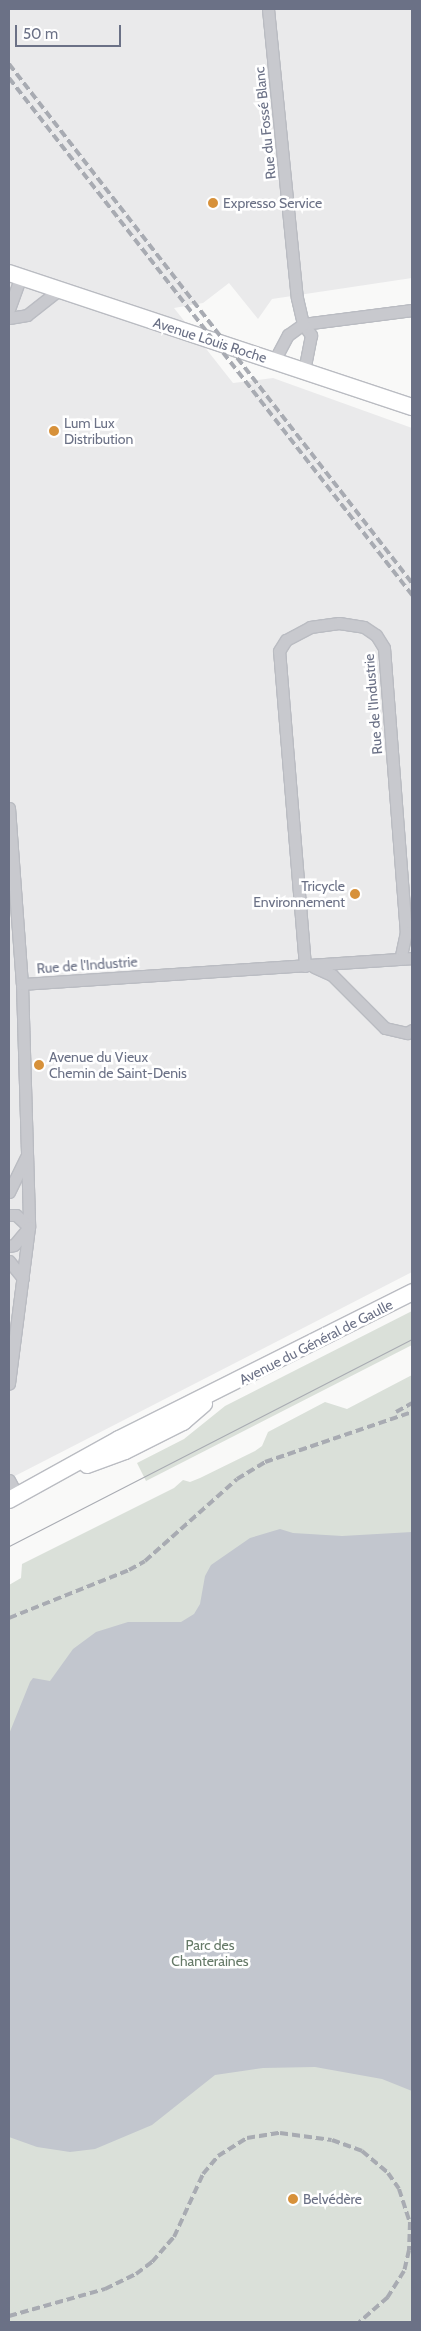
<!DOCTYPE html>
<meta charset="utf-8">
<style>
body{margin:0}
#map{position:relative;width:421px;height:2331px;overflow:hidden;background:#f9f9f8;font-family:Cabin,sans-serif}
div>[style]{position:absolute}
.built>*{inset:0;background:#eaeaeb}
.green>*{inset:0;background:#dae0d9}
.water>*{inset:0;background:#c2c6ce}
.roads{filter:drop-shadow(1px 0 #babcc2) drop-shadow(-1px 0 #babcc2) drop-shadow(0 1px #babcc2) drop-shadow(0 -1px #babcc2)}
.street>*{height:11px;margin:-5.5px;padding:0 5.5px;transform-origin:5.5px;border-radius:5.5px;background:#c8c9ce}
.secondary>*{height:16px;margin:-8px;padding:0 8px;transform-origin:8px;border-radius:8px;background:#fff}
.tram>*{height:1px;margin:-0.5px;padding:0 0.5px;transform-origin:0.5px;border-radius:0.5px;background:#a8abb2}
.rail>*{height:4px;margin-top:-2px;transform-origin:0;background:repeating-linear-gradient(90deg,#a8abb2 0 8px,transparent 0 12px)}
.dots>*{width:14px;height:14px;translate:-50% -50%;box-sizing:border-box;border:2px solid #fff;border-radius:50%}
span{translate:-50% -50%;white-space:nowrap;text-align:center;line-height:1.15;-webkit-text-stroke:5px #fff;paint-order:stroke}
.street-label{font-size:14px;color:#6b7186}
.poi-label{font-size:14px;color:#6b7186}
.left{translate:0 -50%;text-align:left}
.right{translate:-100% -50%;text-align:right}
.park-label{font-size:14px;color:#657967}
.frame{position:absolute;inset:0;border:10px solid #6b7186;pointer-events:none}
.scale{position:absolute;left:15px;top:25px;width:106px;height:22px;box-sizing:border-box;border:2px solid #6b7186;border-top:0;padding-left:6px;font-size:15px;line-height:18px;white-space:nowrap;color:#6b7186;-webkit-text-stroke:4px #fff;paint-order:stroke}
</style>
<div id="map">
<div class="built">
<div style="clip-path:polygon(9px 9px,412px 9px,412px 278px,272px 299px,258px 319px,229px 283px,203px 303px,174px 308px,233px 383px,273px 378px,412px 428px,412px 1272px,9px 1479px)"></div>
</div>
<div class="green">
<div style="clip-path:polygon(412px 1311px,412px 1345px,146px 1481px,137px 1463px,184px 1439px,225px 1406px)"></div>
<div style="clip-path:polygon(412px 1375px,412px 2322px,9px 2322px,9px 1585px,21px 1578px,22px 1564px,174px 1488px,183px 1480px,190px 1482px,200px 1478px,255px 1451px,262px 1446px,268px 1432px,325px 1402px,347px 1409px)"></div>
</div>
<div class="water">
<div style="clip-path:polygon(280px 1529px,293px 1533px,342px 1536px,412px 1532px,412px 2091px,382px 2079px,315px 2067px,263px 2068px,215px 2075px,152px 2125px,95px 2149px,70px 2152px,37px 2147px,9px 2137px,9px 1734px,30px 1682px,33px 1678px,50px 1681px,73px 1649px,96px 1632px,128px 1622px,181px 1622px,194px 1614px,200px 1604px,205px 1576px,211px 1565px,250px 1538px)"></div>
</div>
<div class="roads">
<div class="street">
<div style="left:268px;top:9px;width:290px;rotate:84.3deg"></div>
<div style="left:297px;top:298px;width:27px;rotate:77deg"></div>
<div style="left:303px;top:324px;width:14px;rotate:54deg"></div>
<div style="left:311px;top:335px;width:38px;rotate:101deg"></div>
<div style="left:9px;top:309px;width:35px;rotate:-70deg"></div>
<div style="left:9px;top:318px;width:18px;rotate:-9deg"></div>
<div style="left:27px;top:315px;width:42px;rotate:-38.2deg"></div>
<div style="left:303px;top:324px;width:110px;rotate:-7.3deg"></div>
<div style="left:274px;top:361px;width:30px;rotate:-62deg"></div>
<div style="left:288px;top:335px;width:19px;rotate:-36deg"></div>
<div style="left:9px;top:808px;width:176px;rotate:85.8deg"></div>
<div style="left:22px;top:984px;width:243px;rotate:88.3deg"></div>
<div style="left:29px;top:1227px;width:158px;rotate:97.3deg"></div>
<div style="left:305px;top:966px;width:316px;rotate:-94.7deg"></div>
<div style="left:279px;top:651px;width:13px;rotate:-58deg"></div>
<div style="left:286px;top:640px;width:27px;rotate:-28deg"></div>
<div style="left:310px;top:627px;width:29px;rotate:-8deg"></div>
<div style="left:339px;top:623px;width:25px;rotate:9deg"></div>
<div style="left:364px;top:627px;width:14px;rotate:34deg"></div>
<div style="left:376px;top:635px;width:15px;rotate:58deg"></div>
<div style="left:384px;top:648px;width:285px;rotate:85.6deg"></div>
<div style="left:406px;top:932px;width:25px;rotate:102deg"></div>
<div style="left:314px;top:967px;width:20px;rotate:24deg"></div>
<div style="left:332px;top:975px;width:75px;rotate:45deg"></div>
<div style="left:385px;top:1028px;width:23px;rotate:13deg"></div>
<div style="left:407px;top:1033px;width:6px;rotate:-31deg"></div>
<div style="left:22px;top:984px;width:391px;rotate:-3.8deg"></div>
<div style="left:9px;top:1192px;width:39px;rotate:-64deg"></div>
<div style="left:9px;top:1215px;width:7px"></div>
<div style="left:16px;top:1215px;width:18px;rotate:43deg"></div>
<div style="left:9px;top:1246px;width:5px;rotate:-11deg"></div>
<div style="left:14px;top:1245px;width:23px;rotate:-50deg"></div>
<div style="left:9px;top:1261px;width:22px;rotate:51deg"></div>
<div style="left:9px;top:1480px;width:17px;rotate:62deg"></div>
</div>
<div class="secondary">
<div style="left:9px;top:273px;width:425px;rotate:18.4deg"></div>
<div style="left:87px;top:1465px;width:40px;rotate:-20.2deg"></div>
<div style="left:125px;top:1451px;width:65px;rotate:-26.6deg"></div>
<div style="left:183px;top:1422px;width:28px;rotate:-41deg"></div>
<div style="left:9px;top:1500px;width:126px;rotate:-29deg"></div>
<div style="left:119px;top:1439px;width:328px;rotate:-26.6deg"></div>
</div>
</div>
<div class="tram">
<div style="left:9px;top:1546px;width:453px;rotate:-27.2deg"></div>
</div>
<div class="rail">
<div style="left:9px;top:64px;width:657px;rotate:52.17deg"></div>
<div style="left:9px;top:78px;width:656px;rotate:52.06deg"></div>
<div style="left:396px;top:1412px;width:18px;rotate:-29deg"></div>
<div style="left:9px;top:1618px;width:129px;rotate:-21.8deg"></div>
<div style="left:129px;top:1570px;width:18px;rotate:-29deg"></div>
<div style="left:145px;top:1561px;width:123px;rotate:-41.7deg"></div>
<div style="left:237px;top:1479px;width:33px;rotate:-31deg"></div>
<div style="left:265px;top:1462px;width:155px;rotate:-18.8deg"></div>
<div style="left:9px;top:2316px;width:100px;rotate:-15.7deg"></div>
<div style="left:105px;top:2289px;width:34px;rotate:-26deg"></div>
<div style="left:136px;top:2274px;width:20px;rotate:-37deg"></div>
<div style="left:152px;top:2262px;width:33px;rotate:-49deg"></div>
<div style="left:174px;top:2237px;width:69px;rotate:-65.3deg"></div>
<div style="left:203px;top:2174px;width:23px;rotate:-50deg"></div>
<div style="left:218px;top:2156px;width:34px;rotate:-32deg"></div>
<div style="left:247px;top:2138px;width:33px;rotate:-9deg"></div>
<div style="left:280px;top:2133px;width:52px;rotate:7.7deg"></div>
<div style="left:332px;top:2140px;width:32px;rotate:20deg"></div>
<div style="left:362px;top:2151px;width:34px;rotate:40deg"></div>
<div style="left:388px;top:2173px;width:19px;rotate:55deg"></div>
<div style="left:399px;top:2189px;width:35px;rotate:72deg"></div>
<div style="left:410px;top:2222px;width:28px;rotate:92deg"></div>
<div style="left:409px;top:2250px;width:22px;rotate:103deg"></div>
<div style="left:404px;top:2271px;width:31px;rotate:122deg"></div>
<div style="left:388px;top:2297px;width:38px;rotate:139deg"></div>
</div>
<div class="dots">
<div style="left:213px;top:203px;background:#d7913a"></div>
<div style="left:54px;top:431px;background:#d7913a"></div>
<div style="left:355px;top:894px;background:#d7913a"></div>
<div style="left:39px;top:1065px;background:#d7913a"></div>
<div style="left:293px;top:2199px;background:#d7913a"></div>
</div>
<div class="street-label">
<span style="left:265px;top:123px;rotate:-96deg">Rue du Fossé Blanc</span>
<span style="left:210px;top:340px;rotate:18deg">Avenue Louis Roche</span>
<span style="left:373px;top:704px;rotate:-95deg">Rue de l'Industrie</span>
<span style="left:87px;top:965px;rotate:-4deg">Rue de l'Industrie</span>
<span style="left:316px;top:1342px;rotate:-27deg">Avenue du Général de Gaulle</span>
</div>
<div class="poi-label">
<span class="left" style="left:223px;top:203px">Expresso Service</span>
<span class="left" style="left:64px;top:431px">Lum Lux<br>Distribution</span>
<span class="right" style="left:345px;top:894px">Tricycle<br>Environnement</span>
<span class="left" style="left:49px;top:1065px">Avenue du Vieux<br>Chemin de Saint-Denis</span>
<span class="left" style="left:303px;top:2199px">Belvédère</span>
</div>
<div class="park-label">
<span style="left:210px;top:1953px">Parc des<br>Chanteraines</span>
</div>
<div class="frame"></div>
<div class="scale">50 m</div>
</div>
